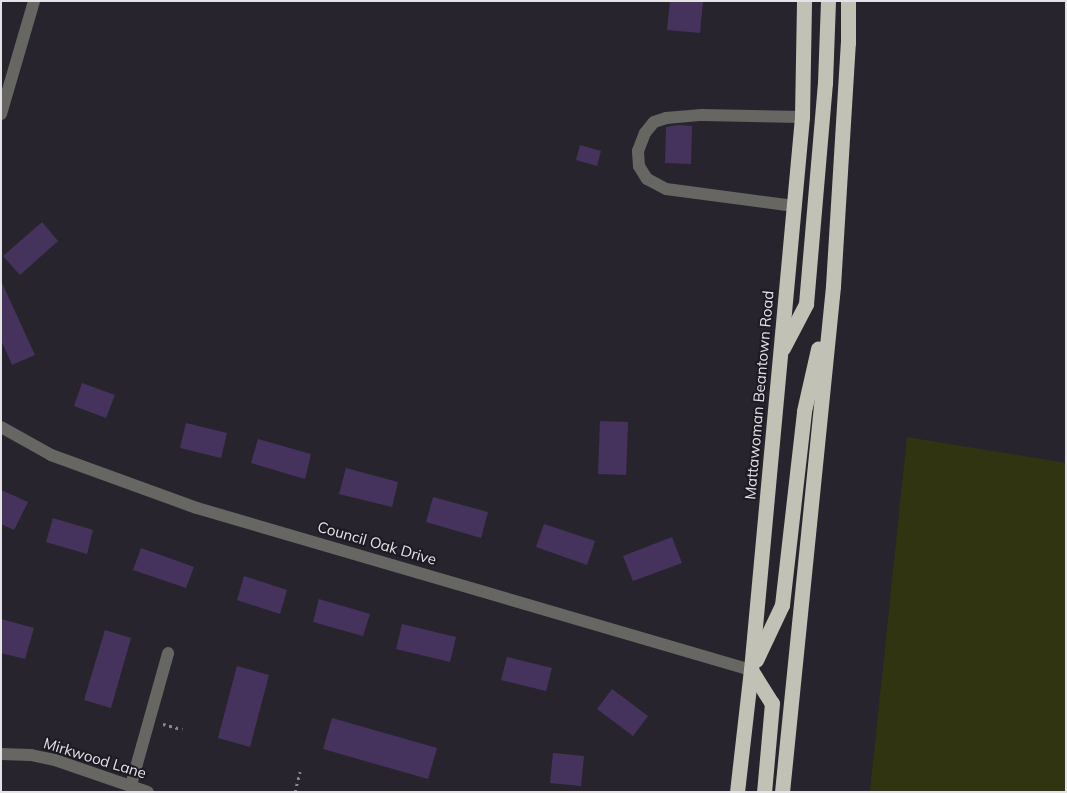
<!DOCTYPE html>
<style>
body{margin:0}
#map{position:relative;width:1067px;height:793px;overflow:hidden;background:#28242d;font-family:Mulish,sans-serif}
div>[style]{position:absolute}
.green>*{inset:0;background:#313410}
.building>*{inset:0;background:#46335d}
.path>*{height:3px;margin-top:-1.5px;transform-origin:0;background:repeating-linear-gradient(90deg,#8b878e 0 2.5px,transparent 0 6.5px)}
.street>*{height:12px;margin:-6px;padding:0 6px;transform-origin:6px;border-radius:6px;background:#666762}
.highway>*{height:15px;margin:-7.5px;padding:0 7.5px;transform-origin:7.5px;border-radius:7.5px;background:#c1c2b5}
span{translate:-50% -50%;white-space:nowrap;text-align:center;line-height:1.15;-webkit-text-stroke:4px #1e1a23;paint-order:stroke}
.street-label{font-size:15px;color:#e5e2e8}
.frame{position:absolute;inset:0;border:2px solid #e5e2e8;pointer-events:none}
</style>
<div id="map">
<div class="green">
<div style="clip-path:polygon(907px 437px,1066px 463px,1066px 792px,870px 792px)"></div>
</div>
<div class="building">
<div style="clip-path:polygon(670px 1px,703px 1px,700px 33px,667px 30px)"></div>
<div style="clip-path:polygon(678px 125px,692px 126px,691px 164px,665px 163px,666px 127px)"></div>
<div style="clip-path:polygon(580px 145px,601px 151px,597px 166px,576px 160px)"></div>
<div style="clip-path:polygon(42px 222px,58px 241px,20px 275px,3px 256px)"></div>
<div style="clip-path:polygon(1px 281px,35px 355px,12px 365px,1px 340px)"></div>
<div style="clip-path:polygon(82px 383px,115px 395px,106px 418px,74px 406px)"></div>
<div style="clip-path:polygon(600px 421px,628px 422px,626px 475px,598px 474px)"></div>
<div style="clip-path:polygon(186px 423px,227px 433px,221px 458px,180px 448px)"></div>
<div style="clip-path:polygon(258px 439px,311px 454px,305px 479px,251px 463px)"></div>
<div style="clip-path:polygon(346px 468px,398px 482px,392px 507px,339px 494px)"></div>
<div style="clip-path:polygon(1px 490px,28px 502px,14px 530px,1px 524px)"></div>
<div style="clip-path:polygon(433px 497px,488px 512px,481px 538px,426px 522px)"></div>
<div style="clip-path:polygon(53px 518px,93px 530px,87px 554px,46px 542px)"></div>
<div style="clip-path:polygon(544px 524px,595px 541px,587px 565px,536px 547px)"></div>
<div style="clip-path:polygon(672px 537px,682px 563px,633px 581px,623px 556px)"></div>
<div style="clip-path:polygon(141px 548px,194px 567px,186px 588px,133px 570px)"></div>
<div style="clip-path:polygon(244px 576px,287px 590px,280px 614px,237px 600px)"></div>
<div style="clip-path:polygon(319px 599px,370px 614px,363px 636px,313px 622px)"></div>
<div style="clip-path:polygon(1px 619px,34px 628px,25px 659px,1px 653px)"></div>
<div style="clip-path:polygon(402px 624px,456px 637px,450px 662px,396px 649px)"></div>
<div style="clip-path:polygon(105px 630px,131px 638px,111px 708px,84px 700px)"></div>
<div style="clip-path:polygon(507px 657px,552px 668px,546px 691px,501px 680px)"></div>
<div style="clip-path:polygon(237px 666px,269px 675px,250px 747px,218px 738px)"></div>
<div style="clip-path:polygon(612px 689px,648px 716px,633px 736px,597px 709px)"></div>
<div style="clip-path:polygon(332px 718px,437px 748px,428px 779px,323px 749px)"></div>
<div style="clip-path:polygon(553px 753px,584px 756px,581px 786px,550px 783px)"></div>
</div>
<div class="path">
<div style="left:163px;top:724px;width:20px;rotate:15deg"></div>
<div style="left:295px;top:792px;width:21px;rotate:-76deg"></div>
</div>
<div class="street">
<div style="left:1px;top:114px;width:118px;rotate:-73.7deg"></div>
<div style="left:794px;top:206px;width:129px;rotate:-172.4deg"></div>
<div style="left:666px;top:189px;width:21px;rotate:-152deg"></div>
<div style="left:647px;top:179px;width:15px;rotate:-122deg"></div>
<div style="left:639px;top:166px;width:15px;rotate:-94deg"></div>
<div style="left:638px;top:151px;width:19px;rotate:-69deg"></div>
<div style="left:645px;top:133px;width:14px;rotate:-51deg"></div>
<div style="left:654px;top:122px;width:13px;rotate:-18deg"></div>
<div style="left:666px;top:118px;width:36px;rotate:-5deg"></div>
<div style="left:702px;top:115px;width:100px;rotate:1.1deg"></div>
<div style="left:1px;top:427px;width:57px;rotate:29.2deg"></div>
<div style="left:51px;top:455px;width:155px;rotate:20deg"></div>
<div style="left:197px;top:508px;width:577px;rotate:16.3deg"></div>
<div style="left:1px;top:754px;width:30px;rotate:2deg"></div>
<div style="left:31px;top:755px;width:25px;rotate:12deg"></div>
<div style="left:55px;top:760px;width:98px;rotate:19deg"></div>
<div style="left:131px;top:785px;width:137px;rotate:-74.3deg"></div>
</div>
<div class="highway">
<div style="left:783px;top:348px;width:50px;rotate:-62.4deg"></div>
<div style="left:806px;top:304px;width:222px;rotate:-85.1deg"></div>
<div style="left:825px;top:83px;width:82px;rotate:-87.9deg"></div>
<div style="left:756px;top:660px;width:61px;rotate:-64.7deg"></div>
<div style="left:782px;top:605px;width:195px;rotate:-83.5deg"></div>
<div style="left:804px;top:411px;width:64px;rotate:-77.3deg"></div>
<div style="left:751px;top:670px;width:39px;rotate:58deg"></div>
<div style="left:772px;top:703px;width:89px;rotate:95.1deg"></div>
<div style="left:737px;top:792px;width:123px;rotate:-83.5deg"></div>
<div style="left:751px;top:670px;width:555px;rotate:-84.73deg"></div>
<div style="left:802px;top:117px;width:116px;rotate:-89deg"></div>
<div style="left:782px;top:792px;width:509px;rotate:-84.24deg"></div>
<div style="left:833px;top:286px;width:243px;rotate:-86.5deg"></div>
<div style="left:848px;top:43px;width:42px;rotate:-90deg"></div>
</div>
<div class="street-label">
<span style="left:759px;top:395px;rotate:-85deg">Mattawoman Beantown Road</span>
<span style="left:377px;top:543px;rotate:16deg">Council Oak Drive</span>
<span style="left:95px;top:758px;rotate:17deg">Mirkwood Lane</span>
</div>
<div class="frame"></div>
</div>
